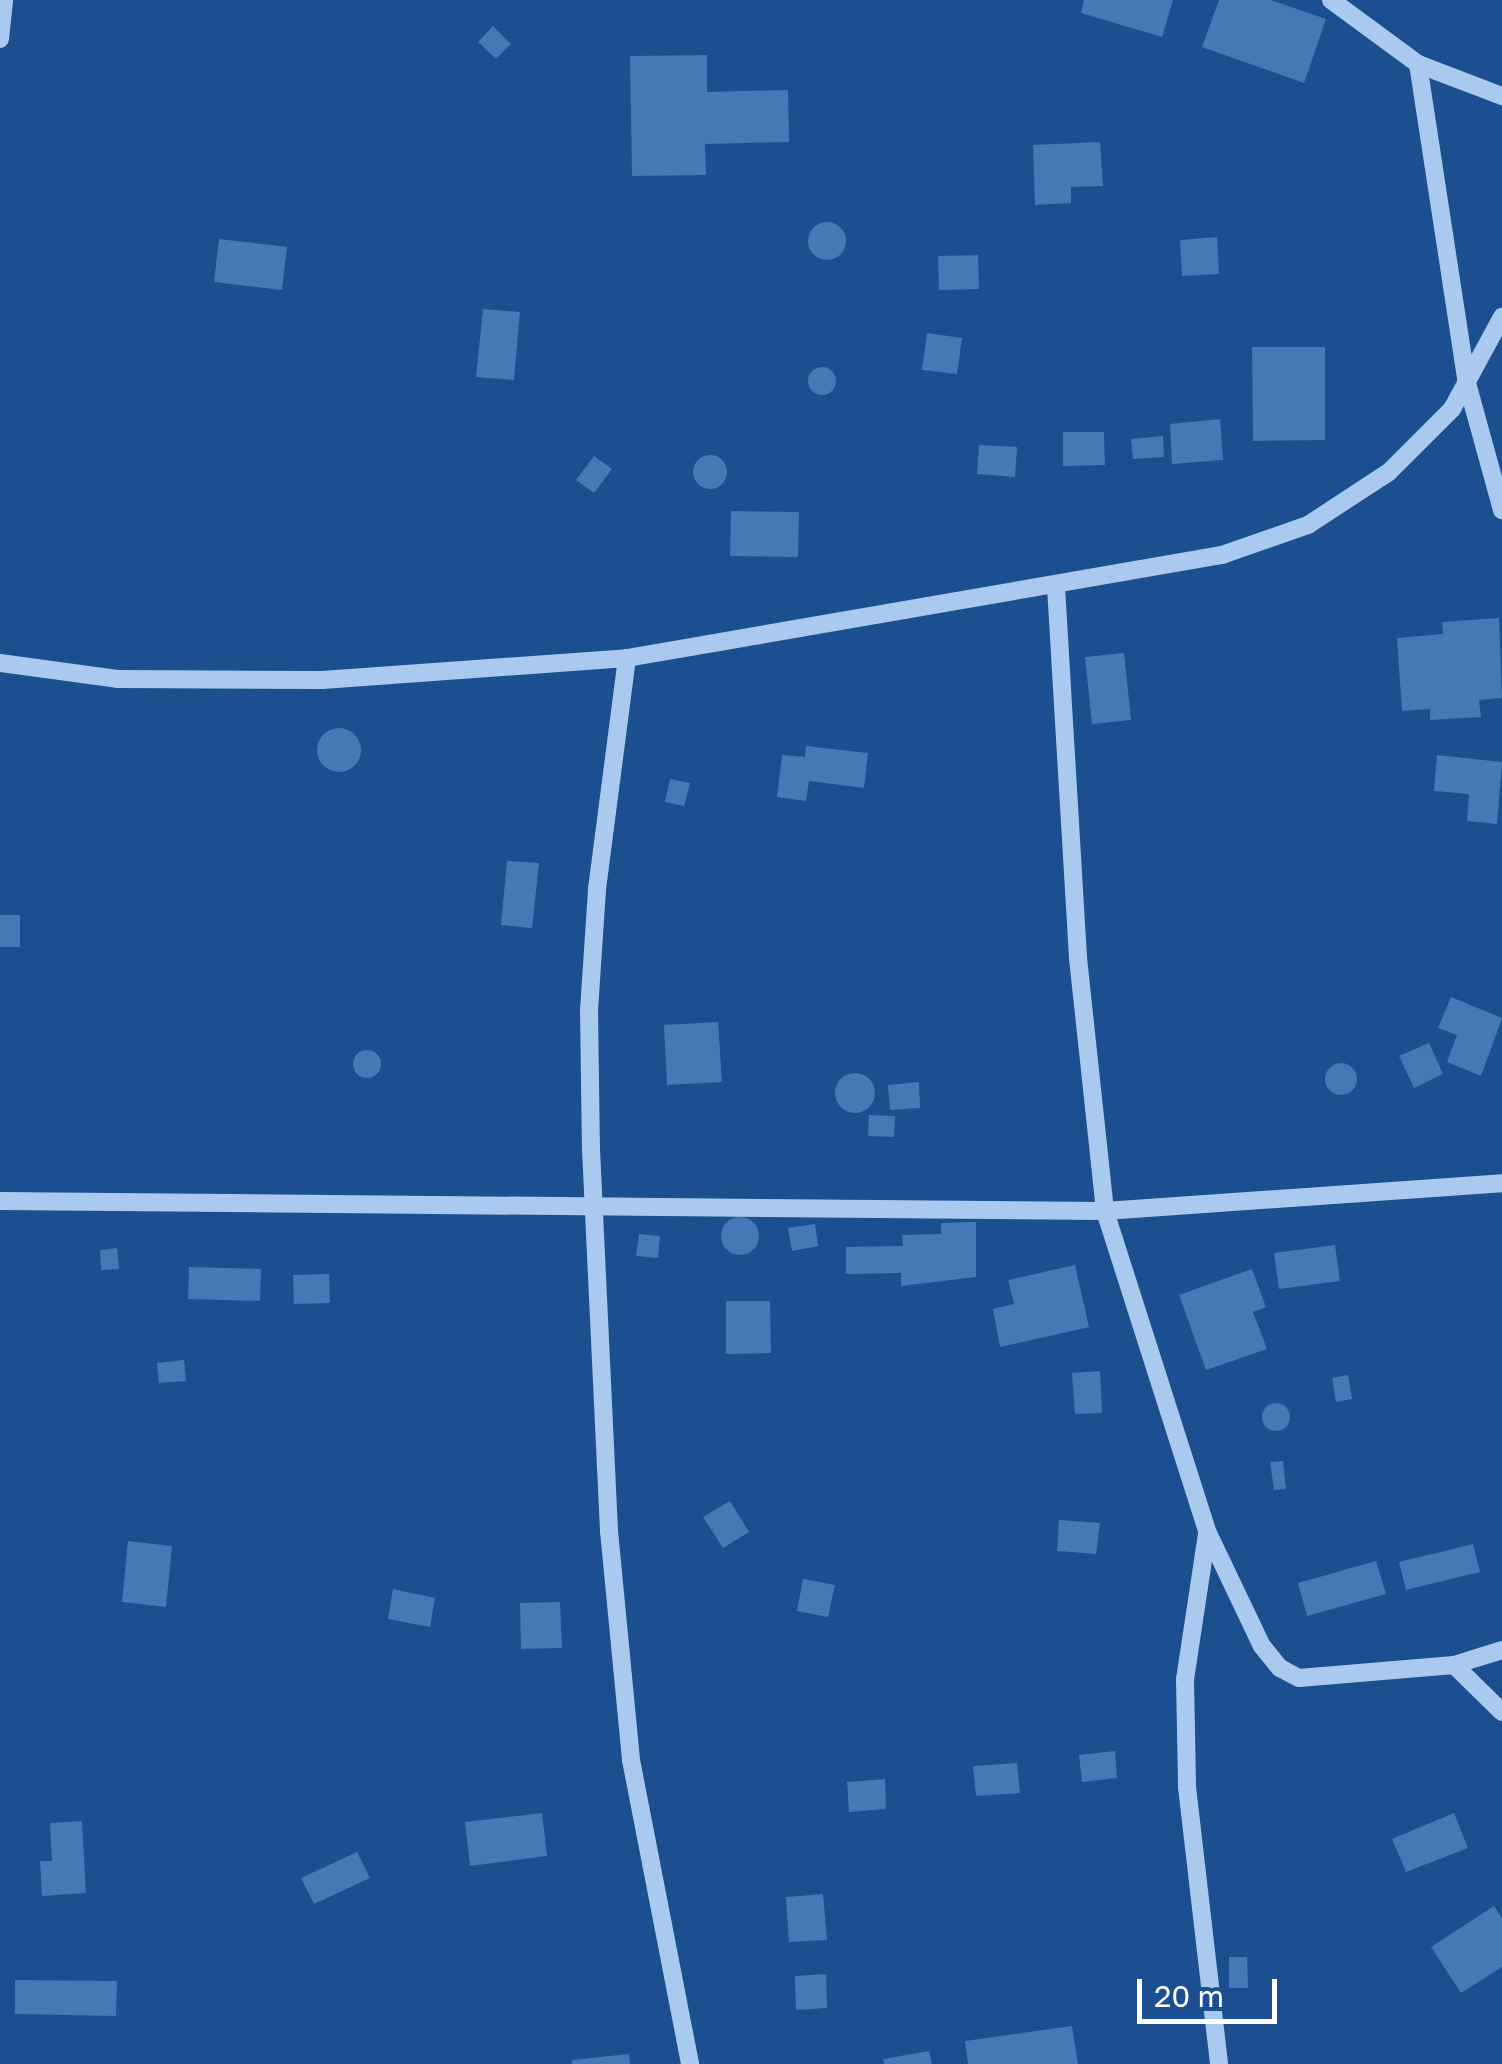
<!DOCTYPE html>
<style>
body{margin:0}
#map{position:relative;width:1502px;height:2064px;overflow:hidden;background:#1b4f8f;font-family:"Golos Text",sans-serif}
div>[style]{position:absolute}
.building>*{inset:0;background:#4478b7}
.round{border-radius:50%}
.minor>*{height:18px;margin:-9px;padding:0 9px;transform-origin:9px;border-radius:9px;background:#a9c9ee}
span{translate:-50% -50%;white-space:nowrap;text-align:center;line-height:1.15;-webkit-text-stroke:8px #1b4f8f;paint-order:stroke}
.scale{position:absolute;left:1137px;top:1979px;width:140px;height:45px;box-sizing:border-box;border:5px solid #fff;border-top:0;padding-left:12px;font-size:30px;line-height:35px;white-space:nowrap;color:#fff;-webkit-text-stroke:8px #1b4f8f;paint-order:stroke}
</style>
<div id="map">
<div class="building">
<div style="clip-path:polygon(1084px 0,1173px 0,1162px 37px,1081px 13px)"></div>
<div style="clip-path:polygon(1219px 0,1271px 0,1326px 19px,1304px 83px,1202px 47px)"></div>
<div style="clip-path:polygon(493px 26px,511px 44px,496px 59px,478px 42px)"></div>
<div style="clip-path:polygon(707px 55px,707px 92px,788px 90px,789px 142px,705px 144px,706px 175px,632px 176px,630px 56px)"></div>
<div style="clip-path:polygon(1100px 142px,1103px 186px,1071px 187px,1071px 203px,1035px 205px,1033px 145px)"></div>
<div class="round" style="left:808px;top:222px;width:38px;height:38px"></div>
<div style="clip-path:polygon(1217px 237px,1219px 274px,1182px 276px,1180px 240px)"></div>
<div style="clip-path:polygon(219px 239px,287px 247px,282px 290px,214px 282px)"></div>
<div style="clip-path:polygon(978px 255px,979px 289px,939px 290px,938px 256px)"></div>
<div style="clip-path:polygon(483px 309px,520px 312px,514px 380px,476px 377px)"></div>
<div style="clip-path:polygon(927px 333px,962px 338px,957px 374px,922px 370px)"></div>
<div style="clip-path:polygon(1252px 347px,1325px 347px,1325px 440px,1253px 441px)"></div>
<div class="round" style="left:808px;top:367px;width:28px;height:28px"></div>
<div style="clip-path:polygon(1220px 419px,1223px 460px,1172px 464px,1170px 424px)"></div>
<div style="clip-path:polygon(1063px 432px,1104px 432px,1105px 465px,1063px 466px)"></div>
<div style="clip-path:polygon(1163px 436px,1164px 457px,1133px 459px,1131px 439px)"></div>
<div style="clip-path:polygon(979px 445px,1017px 447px,1015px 477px,977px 474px)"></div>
<div class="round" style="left:693px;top:455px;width:34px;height:34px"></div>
<div style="clip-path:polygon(594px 456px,612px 469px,594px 493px,576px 480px)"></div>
<div style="clip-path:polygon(731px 511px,799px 512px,798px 557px,730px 556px)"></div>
<div style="clip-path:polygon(1499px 618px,1502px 698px,1479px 700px,1481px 717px,1430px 720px,1430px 709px,1402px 711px,1397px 638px,1443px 634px,1442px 622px)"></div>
<div style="clip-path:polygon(1124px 653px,1131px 720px,1092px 724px,1085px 657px)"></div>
<div class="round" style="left:317px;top:728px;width:44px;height:44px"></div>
<div style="clip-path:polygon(806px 746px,868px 753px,864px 788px,809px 781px,806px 801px,777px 797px,782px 755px,805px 757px)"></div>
<div style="clip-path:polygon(1437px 755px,1502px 762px,1497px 824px,1467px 821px,1469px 794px,1434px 791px)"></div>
<div style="clip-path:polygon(670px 779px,690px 783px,684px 806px,665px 802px)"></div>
<div style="clip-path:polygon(507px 861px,539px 863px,532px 928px,501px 925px)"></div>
<div style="clip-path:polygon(0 915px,20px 915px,20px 947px,0 947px)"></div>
<div style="clip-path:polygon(1451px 997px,1502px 1018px,1481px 1076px,1447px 1062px,1457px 1035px,1438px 1028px)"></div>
<div style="clip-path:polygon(718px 1022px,722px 1082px,667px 1085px,664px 1025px)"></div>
<div style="clip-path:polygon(1429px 1043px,1443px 1074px,1414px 1088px,1399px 1056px)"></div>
<div class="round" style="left:353px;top:1050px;width:28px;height:28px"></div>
<div class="round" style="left:1325px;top:1063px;width:32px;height:32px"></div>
<div class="round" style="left:835px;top:1073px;width:40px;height:40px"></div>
<div style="clip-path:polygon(919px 1082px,920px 1108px,890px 1110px,888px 1085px)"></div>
<div style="clip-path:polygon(869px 1115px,895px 1116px,894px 1137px,868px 1136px)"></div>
<div class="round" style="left:721px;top:1217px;width:38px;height:38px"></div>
<div style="clip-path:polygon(976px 1222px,976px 1277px,901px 1286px,901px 1273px,846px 1274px,846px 1247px,903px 1246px,902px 1235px,941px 1234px,941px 1223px)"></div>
<div style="clip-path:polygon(815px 1224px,818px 1246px,792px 1251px,788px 1228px)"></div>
<div style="clip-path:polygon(639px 1234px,660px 1236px,658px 1258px,636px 1256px)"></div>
<div style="clip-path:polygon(1335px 1245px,1340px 1281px,1279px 1289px,1274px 1253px)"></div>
<div style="clip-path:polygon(117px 1248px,119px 1269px,101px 1270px,100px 1250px)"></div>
<div style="clip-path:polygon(1075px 1265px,1089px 1327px,1000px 1347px,993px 1309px,1014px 1304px,1008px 1280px)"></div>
<div style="clip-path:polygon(189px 1267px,261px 1269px,260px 1301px,188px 1299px)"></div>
<div style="clip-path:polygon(1252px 1269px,1266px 1307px,1253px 1312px,1267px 1349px,1206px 1370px,1179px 1295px)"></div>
<div style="clip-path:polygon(329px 1274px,330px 1303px,294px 1304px,293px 1275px)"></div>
<div style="clip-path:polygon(726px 1301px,770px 1301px,771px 1353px,726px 1354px)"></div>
<div style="clip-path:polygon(184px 1360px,186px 1381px,159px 1383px,157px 1363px)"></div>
<div style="clip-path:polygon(1100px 1371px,1102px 1413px,1075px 1414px,1072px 1373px)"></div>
<div style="clip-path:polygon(1348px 1375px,1352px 1399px,1336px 1402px,1332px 1378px)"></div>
<div class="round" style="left:1262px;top:1403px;width:28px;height:28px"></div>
<div style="clip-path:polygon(1283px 1461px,1286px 1489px,1274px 1490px,1270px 1462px)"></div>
<div style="clip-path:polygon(730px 1501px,749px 1532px,723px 1548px,703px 1517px)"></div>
<div style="clip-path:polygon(1059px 1520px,1100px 1523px,1096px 1554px,1057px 1551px)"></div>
<div style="clip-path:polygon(128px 1541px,172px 1546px,166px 1607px,122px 1602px)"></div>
<div style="clip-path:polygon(1473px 1544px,1480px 1572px,1406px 1590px,1399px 1562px)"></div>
<div style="clip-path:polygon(1376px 1561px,1386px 1594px,1307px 1616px,1298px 1583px)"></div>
<div style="clip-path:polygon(803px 1579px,835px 1585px,828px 1617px,797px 1611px)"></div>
<div style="clip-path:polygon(393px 1589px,435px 1598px,430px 1627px,388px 1619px)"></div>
<div style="clip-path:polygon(560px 1602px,562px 1648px,521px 1649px,520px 1603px)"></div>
<div style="clip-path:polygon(1115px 1751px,1117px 1778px,1082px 1782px,1079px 1755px)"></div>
<div style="clip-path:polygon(1017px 1763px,1020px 1793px,976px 1796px,973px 1766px)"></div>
<div style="clip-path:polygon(885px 1779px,886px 1809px,849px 1812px,847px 1782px)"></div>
<div style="clip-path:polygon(542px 1813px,547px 1856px,470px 1866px,465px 1822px)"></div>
<div style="clip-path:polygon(1454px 1813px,1468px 1848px,1406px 1872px,1392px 1839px)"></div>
<div style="clip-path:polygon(82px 1821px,86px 1893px,42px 1896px,40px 1861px,52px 1861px,50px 1823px)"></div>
<div style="clip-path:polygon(357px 1852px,370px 1878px,314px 1904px,301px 1878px)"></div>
<div style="clip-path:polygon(823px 1894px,827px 1940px,789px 1942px,786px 1897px)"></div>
<div style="clip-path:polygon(1494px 1906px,1502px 1918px,1502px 1967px,1461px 1993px,1431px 1947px)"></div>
<div style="clip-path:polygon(1229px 1957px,1247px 1957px,1248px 1988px,1229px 1988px)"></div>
<div style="clip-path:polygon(826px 1974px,827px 2008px,796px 2010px,795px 1976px)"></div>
<div style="clip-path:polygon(15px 1980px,117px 1981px,116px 2016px,15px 2014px)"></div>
<div style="clip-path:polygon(1072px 2026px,1078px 2064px,968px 2064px,965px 2041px)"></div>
<div style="clip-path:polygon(929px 2051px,932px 2064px,884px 2064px,883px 2059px)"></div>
<div style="clip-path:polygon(629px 2054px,630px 2064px,572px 2064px,572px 2060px)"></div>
</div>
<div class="minor">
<div style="left:1331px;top:0;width:108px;rotate:36.3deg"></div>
<div style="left:1418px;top:64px;width:90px;rotate:20.9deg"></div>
<div style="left:0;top:39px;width:39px;rotate:-84deg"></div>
<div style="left:1418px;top:64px;width:323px;rotate:81.3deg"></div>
<div style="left:1467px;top:383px;width:132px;rotate:74.6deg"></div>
<div style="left:1056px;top:587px;width:372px;rotate:86.6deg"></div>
<div style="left:1078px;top:958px;width:254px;rotate:83.9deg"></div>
<div style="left:1105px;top:1211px;width:338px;rotate:72.3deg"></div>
<div style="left:1208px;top:1533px;width:125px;rotate:64.5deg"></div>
<div style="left:1262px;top:1646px;width:28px;rotate:51deg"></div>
<div style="left:1280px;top:1668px;width:21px;rotate:28deg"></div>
<div style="left:1299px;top:1678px;width:156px;rotate:-4.8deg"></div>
<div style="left:1454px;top:1665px;width:50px;rotate:-17.4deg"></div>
<div style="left:627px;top:658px;width:234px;rotate:97.4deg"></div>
<div style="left:597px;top:890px;width:119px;rotate:93.8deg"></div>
<div style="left:589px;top:1009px;width:140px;rotate:89.2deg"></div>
<div style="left:591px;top:1149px;width:382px;rotate:87.3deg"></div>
<div style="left:609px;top:1531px;width:230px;rotate:84.5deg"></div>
<div style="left:631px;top:1760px;width:310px;rotate:79deg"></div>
<div style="left:0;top:663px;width:120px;rotate:7.7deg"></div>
<div style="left:119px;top:679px;width:203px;rotate:0.3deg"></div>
<div style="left:322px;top:680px;width:306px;rotate:-4.1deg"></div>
<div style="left:627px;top:658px;width:604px;rotate:-9.82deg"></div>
<div style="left:1222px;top:555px;width:91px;rotate:-19.2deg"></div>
<div style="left:1308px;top:525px;width:97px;rotate:-33.2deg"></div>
<div style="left:1389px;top:472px;width:89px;rotate:-45deg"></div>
<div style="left:1452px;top:409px;width:105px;rotate:-61.5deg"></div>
<div style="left:0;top:1201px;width:1105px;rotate:0.52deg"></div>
<div style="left:1105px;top:1211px;width:398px;rotate:-4deg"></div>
<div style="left:1207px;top:1534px;width:147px;rotate:98.6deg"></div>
<div style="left:1185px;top:1679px;width:108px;rotate:88.9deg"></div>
<div style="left:1187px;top:1787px;width:279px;rotate:83.4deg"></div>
<div style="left:1454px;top:1665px;width:67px;rotate:44.4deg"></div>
</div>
<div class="scale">20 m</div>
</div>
